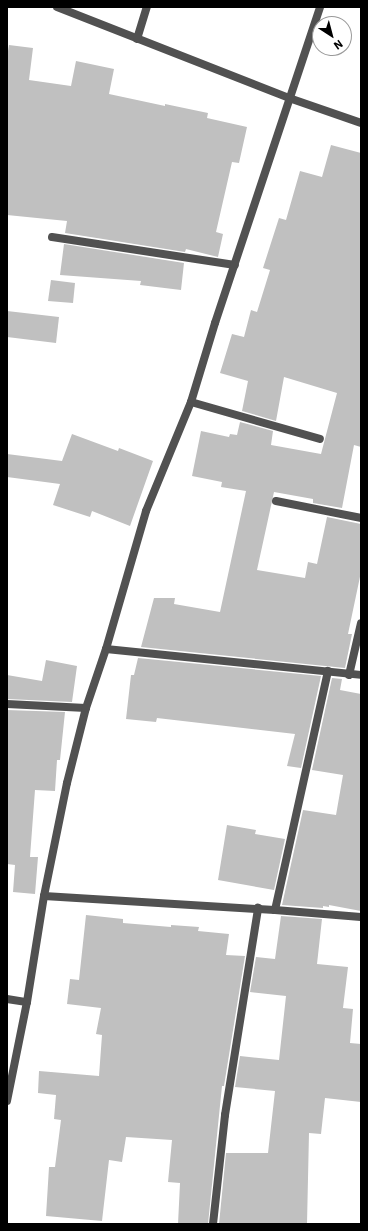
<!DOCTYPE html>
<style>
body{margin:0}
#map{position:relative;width:368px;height:1231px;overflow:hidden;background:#fff;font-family:"IBM Plex Sans",sans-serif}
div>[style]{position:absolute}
.building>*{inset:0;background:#c0c0c0}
.street>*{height:8px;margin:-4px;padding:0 4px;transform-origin:4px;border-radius:4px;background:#515151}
span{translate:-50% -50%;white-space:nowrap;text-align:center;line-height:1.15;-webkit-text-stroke:3.5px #fff;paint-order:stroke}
.frame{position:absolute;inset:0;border:8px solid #000;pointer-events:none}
.north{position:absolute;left:312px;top:16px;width:40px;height:40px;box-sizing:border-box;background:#fff;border:1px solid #999;border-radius:50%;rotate:144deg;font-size:11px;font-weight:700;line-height:16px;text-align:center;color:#000}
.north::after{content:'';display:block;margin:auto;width:14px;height:18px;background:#000;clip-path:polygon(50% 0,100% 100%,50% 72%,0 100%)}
</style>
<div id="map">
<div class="building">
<div style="clip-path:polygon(9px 45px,33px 48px,29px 80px,71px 86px,76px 61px,114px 69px,109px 94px,165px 106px,165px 104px,208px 113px,207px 118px,247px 127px,239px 163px,232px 162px,216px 232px,223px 234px,218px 257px,186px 249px,185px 252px,65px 233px,67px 221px,7px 215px,7px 57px)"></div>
<div style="clip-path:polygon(331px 145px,361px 153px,361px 447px,354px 445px,342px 508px,313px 503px,313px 499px,274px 492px,257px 570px,305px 578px,308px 562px,317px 564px,327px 517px,361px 524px,361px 572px,348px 634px,352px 634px,345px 668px,141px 647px,154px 598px,175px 598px,174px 604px,220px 612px,246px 491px,221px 487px,222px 482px,192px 476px,201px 431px,229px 437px,230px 434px,237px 435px,240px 422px,273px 431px,271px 445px,321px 454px,337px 393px,284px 377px,276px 421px,242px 411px,248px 381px,220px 373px,232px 334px,244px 337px,251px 310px,257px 312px,270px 270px,263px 268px,279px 218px,286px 220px,300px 171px,322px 177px)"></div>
<div style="clip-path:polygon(64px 244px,184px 263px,181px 290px,140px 285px,141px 281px,60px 275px)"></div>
<div style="clip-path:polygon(51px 280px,75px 283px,73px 303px,48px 301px)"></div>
<div style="clip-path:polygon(7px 311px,59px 317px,56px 343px,7px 337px)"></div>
<div style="clip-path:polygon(72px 434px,118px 451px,119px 448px,153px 461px,130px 526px,92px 511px,90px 517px,53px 505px,60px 484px,7px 477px,7px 454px,62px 461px)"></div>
<div style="clip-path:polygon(138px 658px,321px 676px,301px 768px,287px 766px,295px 734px,157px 718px,156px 722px,126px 719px,131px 675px,134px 675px)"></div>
<div style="clip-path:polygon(46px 660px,77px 666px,72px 702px,7px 699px,7px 675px,42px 681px)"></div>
<div style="clip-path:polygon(332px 678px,342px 679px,340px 690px,361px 694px,361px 911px,329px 905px,329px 907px,323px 906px,323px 908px,282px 905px,303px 810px,336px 815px,343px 775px,312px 770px)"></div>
<div style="clip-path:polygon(7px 710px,65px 712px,60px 760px,57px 760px,55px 791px,35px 790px,30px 857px,38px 857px,35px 894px,13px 892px,15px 865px,7px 864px)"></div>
<div style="clip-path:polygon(227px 825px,256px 830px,255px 834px,285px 839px,274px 890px,218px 880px)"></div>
<div style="clip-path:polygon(86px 915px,123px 919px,123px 923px,171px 927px,171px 925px,199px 927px,198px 931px,229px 934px,226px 955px,245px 956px,224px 1086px,222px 1086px,208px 1224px,178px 1224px,180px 1183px,168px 1182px,172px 1140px,126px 1137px,122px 1162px,109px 1160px,102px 1221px,46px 1216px,49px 1167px,55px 1167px,61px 1120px,54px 1119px,56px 1095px,38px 1093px,39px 1071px,99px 1076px,102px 1035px,96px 1034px,101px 1008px,67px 1004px,70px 979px,79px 980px)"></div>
<div style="clip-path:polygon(281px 916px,322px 919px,317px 964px,348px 967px,343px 1008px,353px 1009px,350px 1043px,361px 1044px,361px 1102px,325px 1098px,321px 1134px,309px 1133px,307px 1224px,219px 1224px,226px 1153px,268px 1153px,275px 1091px,235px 1087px,240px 1056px,279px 1060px,286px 996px,250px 992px,256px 957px,275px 959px)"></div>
</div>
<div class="street">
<div style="left:57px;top:7px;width:249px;rotate:21.4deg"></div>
<div style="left:289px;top:98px;width:76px;rotate:19.1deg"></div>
<div style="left:137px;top:39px;width:34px;rotate:-73deg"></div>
<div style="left:52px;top:237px;width:185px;rotate:8.7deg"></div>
<div style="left:191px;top:402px;width:134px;rotate:16deg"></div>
<div style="left:276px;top:501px;width:87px;rotate:11.3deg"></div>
<div style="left:106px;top:649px;width:256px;rotate:5.8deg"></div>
<div style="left:349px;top:675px;width:53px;rotate:-77deg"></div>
<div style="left:7px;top:704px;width:79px;rotate:2.9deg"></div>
<div style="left:44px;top:896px;width:231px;rotate:3.5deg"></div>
<div style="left:275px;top:910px;width:86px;rotate:4.7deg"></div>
<div style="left:275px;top:910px;width:245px;rotate:-77.5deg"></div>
<div style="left:7px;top:999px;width:20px;rotate:9deg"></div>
<div style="left:7px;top:1101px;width:101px;rotate:-78.6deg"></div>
<div style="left:27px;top:1002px;width:107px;rotate:-80.9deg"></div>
<div style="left:44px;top:896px;width:115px;rotate:-78.5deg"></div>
<div style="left:67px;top:783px;width:77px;rotate:-75.8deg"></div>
<div style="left:86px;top:708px;width:62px;rotate:-71.3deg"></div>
<div style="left:106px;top:649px;width:144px;rotate:-73.8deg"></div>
<div style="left:146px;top:511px;width:118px;rotate:-67.6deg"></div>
<div style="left:191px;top:402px;width:83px;rotate:-73.1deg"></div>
<div style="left:215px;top:323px;width:333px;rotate:-71.6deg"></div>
<div style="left:213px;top:1224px;width:110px;rotate:-83.7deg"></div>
<div style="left:225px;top:1115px;width:210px;rotate:-80.9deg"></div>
</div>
<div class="frame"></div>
<div class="north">N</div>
</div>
